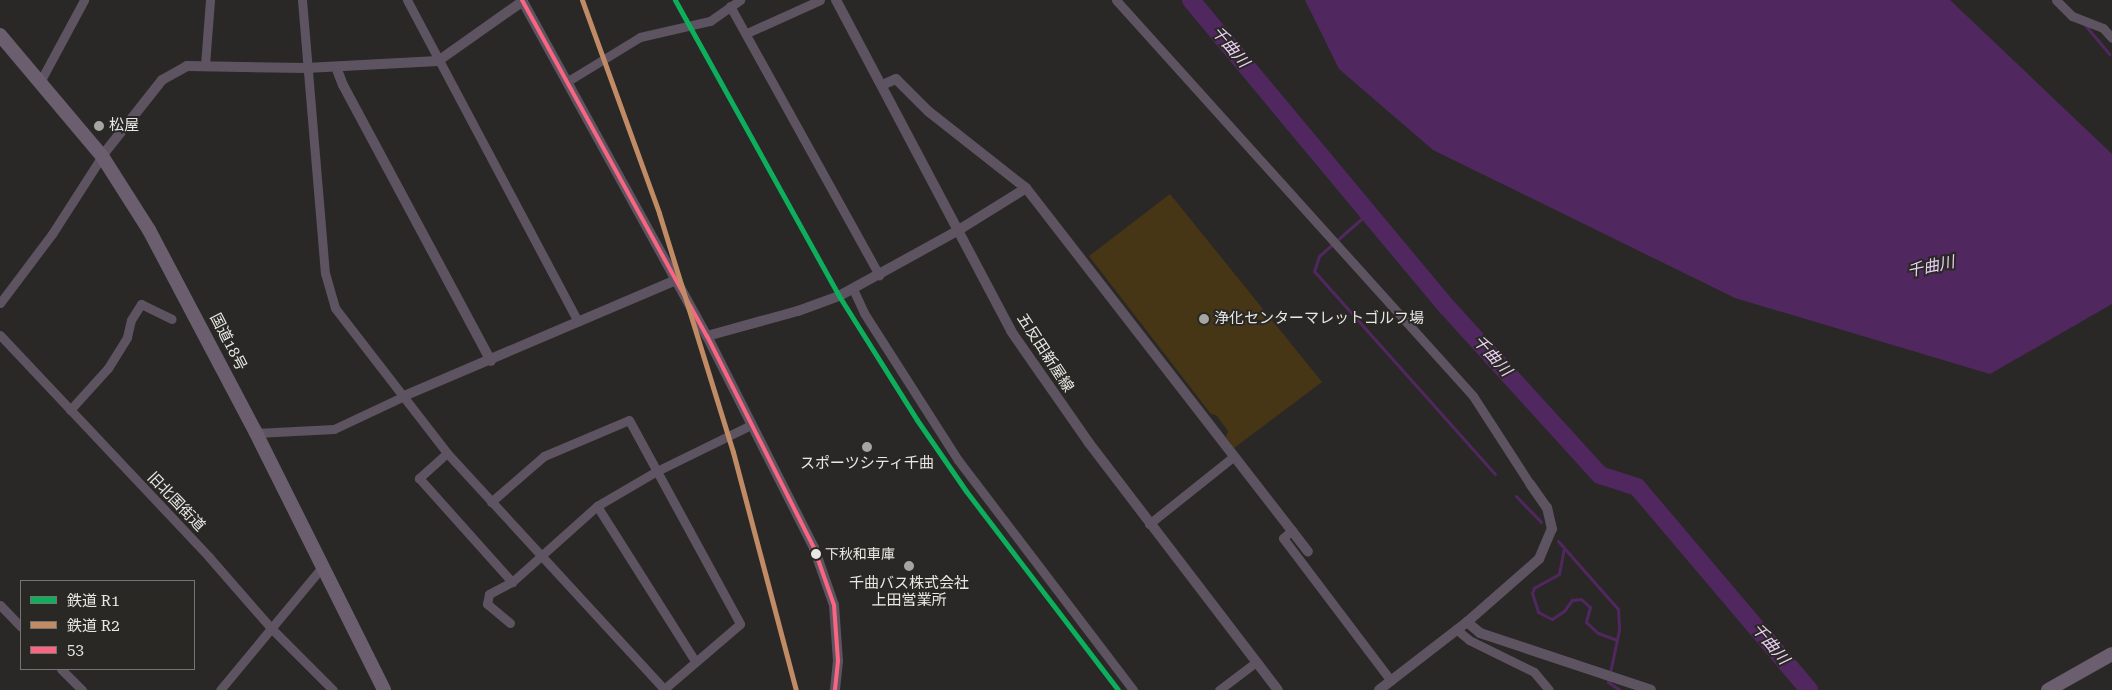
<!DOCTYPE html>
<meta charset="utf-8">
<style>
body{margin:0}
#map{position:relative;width:2112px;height:690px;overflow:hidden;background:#292826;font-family:"Roboto Serif","Noto Sans JP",serif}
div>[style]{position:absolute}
.green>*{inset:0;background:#463616}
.water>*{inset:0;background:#51275f}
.stream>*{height:3px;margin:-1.5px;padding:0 1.5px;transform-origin:1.5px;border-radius:1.5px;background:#51275f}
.river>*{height:18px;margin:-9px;padding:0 9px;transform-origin:9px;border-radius:9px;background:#51275f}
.minor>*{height:9px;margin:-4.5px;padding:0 4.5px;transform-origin:4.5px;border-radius:4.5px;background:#5e5461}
.tertiary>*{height:10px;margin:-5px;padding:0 5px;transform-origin:5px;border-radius:5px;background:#5e5461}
.trunk>*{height:14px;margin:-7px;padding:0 7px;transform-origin:7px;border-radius:7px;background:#6b5e6e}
.bus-1>*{height:4px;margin:-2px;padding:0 2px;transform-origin:2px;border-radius:2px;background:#fa6682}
.rail-1>*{height:5px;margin:-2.5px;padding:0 2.5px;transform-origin:2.5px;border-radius:2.5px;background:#0daf5c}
.rail-2>*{height:5px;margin:-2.5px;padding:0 2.5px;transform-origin:2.5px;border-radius:2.5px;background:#c18c65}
.dots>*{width:14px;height:14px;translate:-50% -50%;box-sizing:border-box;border:2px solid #2a2825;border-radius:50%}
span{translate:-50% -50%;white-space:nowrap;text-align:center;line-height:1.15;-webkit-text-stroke:4px #2a2825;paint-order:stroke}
.bus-label{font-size:14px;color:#e9e8e5}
.left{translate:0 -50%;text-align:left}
.poi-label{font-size:15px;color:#e9e8e5}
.street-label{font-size:15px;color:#e9e8e5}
.water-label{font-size:16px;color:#eacff4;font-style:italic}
.legend{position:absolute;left:20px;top:580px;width:175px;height:90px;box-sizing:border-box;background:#2a2825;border:1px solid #767572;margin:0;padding:6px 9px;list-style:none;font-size:15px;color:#e9e8e5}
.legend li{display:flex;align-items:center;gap:10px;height:25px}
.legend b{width:25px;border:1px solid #767572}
</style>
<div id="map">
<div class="green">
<div style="clip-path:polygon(1170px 194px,1322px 382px,1234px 448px,1226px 437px,1228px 431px,1216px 415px,1211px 414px,1089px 256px)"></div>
</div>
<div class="water">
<div style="clip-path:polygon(1305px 0,1950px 0,2112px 154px,2112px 304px,1990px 374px,1735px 298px,1433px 150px,1339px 69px)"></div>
</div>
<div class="stream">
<div style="left:2085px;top:25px;width:38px;rotate:50deg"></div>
<div style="left:1368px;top:213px;width:65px;rotate:138.7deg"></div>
<div style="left:1319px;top:256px;width:16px;rotate:108deg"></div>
<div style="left:1314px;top:271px;width:272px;rotate:48.3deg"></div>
<div style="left:1516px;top:496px;width:36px;rotate:46deg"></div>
<div style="left:1558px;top:541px;width:91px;rotate:48.6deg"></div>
<div style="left:1618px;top:609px;width:21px;rotate:87deg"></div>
<div style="left:1619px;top:630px;width:53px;rotate:101.9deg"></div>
<div style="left:1608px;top:682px;width:14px;rotate:34deg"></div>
<div style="left:1564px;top:548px;width:26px;rotate:101deg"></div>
<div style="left:1559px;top:574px;width:29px;rotate:151deg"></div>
<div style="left:1534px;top:588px;width:5px;rotate:112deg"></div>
<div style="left:1532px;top:593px;width:20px;rotate:72deg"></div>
<div style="left:1538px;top:612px;width:16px;rotate:27deg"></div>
<div style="left:1552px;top:619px;width:14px;rotate:-34deg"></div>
<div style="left:1564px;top:611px;width:14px;rotate:-54deg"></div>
<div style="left:1572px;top:600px;width:9px;rotate:-6deg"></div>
<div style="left:1581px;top:599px;width:12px;rotate:42deg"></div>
<div style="left:1590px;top:607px;width:16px;rotate:105deg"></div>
<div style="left:1586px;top:622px;width:16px;rotate:43deg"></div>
<div style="left:1598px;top:633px;width:20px;rotate:20deg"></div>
</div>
<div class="river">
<div style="left:1191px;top:0;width:400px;rotate:50.2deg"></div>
<div style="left:1447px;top:307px;width:227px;rotate:47.7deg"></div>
<div style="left:1600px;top:475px;width:39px;rotate:18deg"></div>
<div style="left:1637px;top:487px;width:266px;rotate:49.7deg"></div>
</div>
<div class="minor">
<div style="left:302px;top:0;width:274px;rotate:85.2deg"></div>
<div style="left:325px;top:273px;width:36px;rotate:74deg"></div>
<div style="left:335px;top:308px;width:183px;rotate:52.3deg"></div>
<div style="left:447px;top:453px;width:322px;rotate:47.4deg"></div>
<div style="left:407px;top:0;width:364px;rotate:62deg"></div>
<div style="left:1116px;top:0;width:533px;rotate:47.96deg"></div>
<div style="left:1473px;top:396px;width:105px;rotate:57.1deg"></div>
<div style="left:2056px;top:0;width:23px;rotate:45deg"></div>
<div style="left:2072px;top:16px;width:33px;rotate:21deg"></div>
<div style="left:2103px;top:28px;width:13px;rotate:48deg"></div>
<div style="left:730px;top:6px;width:308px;rotate:61deg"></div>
<div style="left:747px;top:33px;width:80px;rotate:-24.3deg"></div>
<div style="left:205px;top:65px;width:65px;rotate:-85.6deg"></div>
<div style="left:41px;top:80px;width:91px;rotate:-61.7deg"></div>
<div style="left:568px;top:81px;width:84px;rotate:-31.4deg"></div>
<div style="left:640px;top:37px;width:72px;rotate:-12.9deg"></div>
<div style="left:710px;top:21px;width:37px;rotate:-35deg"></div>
<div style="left:853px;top:289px;width:26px;rotate:65deg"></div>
<div style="left:864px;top:313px;width:174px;rotate:57.4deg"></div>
<div style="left:958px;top:460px;width:289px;rotate:52.7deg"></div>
<div style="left:0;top:303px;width:86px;rotate:-53deg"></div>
<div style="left:52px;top:234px;width:93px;rotate:-57.3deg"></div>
<div style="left:0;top:335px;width:305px;rotate:46.7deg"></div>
<div style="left:209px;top:557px;width:93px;rotate:48.9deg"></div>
<div style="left:270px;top:627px;width:89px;rotate:45deg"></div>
<div style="left:70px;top:410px;width:57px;rotate:-47.9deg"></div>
<div style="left:108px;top:368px;width:36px;rotate:-58deg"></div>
<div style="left:127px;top:337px;width:17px;rotate:-77deg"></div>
<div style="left:131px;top:320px;width:19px;rotate:-58deg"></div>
<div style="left:141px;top:304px;width:34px;rotate:26deg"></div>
<div style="left:256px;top:433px;width:78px;rotate:-2.9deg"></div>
<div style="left:334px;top:429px;width:77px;rotate:-25.2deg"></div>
<div style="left:447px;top:453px;width:38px;rotate:138deg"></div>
<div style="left:419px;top:478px;width:140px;rotate:48.2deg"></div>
<div style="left:512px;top:582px;width:114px;rotate:-41.8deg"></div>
<div style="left:597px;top:506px;width:69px;rotate:-30.3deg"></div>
<div style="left:657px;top:471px;width:105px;rotate:-26.1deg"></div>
<div style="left:491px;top:502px;width:70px;rotate:-41deg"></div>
<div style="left:544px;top:456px;width:92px;rotate:-23deg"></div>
<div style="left:629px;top:420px;width:232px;rotate:61.4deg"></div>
<div style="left:740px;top:624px;width:101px;rotate:139.4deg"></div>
<div style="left:597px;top:506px;width:183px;rotate:57.7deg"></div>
<div style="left:1149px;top:524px;width:107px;rotate:-38.6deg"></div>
<div style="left:1292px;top:530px;width:12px;rotate:138deg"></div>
<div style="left:1283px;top:538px;width:179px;rotate:52.9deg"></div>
<div style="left:0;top:605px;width:30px;rotate:46deg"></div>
<div style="left:510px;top:623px;width:30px;rotate:-140deg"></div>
<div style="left:487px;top:604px;width:10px;rotate:-79deg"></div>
<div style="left:489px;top:594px;width:26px;rotate:-28deg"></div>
<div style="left:1456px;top:629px;width:17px;rotate:40deg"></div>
<div style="left:1469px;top:640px;width:72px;rotate:26.2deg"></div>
<div style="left:1534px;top:672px;width:23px;rotate:50deg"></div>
<div style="left:61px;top:669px;width:30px;rotate:45deg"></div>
<div style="left:220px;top:690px;width:161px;rotate:-50.3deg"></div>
<div style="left:1219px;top:690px;width:46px;rotate:-37.1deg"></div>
</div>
<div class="tertiary">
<div style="left:522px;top:0;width:384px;rotate:61.2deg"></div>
<div style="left:707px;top:336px;width:237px;rotate:63.2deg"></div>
<div style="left:814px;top:548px;width:60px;rotate:70.7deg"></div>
<div style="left:834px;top:605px;width:56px;rotate:85.9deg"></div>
<div style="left:838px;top:661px;width:29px;rotate:96deg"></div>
<div style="left:836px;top:0;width:374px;rotate:62.1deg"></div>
<div style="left:1011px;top:331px;width:136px;rotate:55.1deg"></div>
<div style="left:1089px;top:443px;width:311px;rotate:52.6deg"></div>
<div style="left:336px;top:67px;width:19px;rotate:69deg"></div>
<div style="left:343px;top:85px;width:313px;rotate:61.8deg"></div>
<div style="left:882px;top:85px;width:15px;rotate:-23deg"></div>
<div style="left:896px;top:79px;width:45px;rotate:45deg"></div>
<div style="left:928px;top:111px;width:125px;rotate:38.2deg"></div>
<div style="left:1026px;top:188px;width:460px;rotate:52.2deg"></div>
<div style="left:102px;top:156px;width:97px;rotate:-51.7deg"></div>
<div style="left:162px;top:80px;width:29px;rotate:-29deg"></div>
<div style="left:187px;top:66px;width:119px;rotate:1deg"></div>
<div style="left:306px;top:68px;width:132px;rotate:-3deg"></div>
<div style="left:438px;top:61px;width:104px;rotate:-35.2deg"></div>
<div style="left:707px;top:336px;width:94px;rotate:-15.4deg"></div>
<div style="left:798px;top:311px;width:44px;rotate:-20.1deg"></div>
<div style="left:839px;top:296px;width:135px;rotate:-28.8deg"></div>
<div style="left:957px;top:231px;width:81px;rotate:-31.9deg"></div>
<div style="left:404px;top:396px;width:293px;rotate:-23.1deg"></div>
<div style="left:1467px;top:622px;width:17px;rotate:40deg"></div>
<div style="left:1480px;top:633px;width:180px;rotate:18.4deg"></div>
<div style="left:1379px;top:690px;width:111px;rotate:-37.7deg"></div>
<div style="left:1467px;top:622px;width:96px;rotate:-41.2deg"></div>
<div style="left:1539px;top:559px;width:33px;rotate:-67deg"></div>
<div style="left:1552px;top:529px;width:22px;rotate:-103deg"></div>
<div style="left:1547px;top:508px;width:29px;rotate:-125deg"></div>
</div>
<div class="trunk">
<div style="left:0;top:35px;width:158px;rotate:49.9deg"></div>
<div style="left:102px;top:156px;width:88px;rotate:57.6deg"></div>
<div style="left:149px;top:230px;width:229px;rotate:62.2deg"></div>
<div style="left:256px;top:433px;width:287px;rotate:63.5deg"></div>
<div style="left:2048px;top:690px;width:73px;rotate:-29.4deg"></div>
</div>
<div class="bus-1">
<div style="left:522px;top:0;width:384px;rotate:61.2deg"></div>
<div style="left:707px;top:336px;width:237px;rotate:63.2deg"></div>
<div style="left:814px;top:548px;width:60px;rotate:70.7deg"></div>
<div style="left:834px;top:605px;width:56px;rotate:85.9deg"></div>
<div style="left:838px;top:661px;width:29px;rotate:96deg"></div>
</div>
<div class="rail-1">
<div style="left:675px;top:0;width:338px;rotate:61deg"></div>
<div style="left:839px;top:296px;width:146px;rotate:57.8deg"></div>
<div style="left:917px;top:420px;width:86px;rotate:55.4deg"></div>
<div style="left:966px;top:491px;width:250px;rotate:52.6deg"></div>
</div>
<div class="rail-2">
<div style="left:582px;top:0;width:226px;rotate:70.1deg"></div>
<div style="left:659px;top:213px;width:250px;rotate:72.8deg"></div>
<div style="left:733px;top:452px;width:246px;rotate:75.2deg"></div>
</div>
<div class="dots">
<div style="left:99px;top:126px;background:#a6a5a2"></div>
<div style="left:1204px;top:319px;background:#a6a5a2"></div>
<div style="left:867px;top:447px;background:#a6a5a2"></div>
<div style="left:816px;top:554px;background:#e9e8e5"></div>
<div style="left:909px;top:566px;background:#a6a5a2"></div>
</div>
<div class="bus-label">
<span class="left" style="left:825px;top:554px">下秋和車庫</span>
</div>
<div class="poi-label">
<span class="left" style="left:109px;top:126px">松屋</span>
<span class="left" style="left:1214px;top:319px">浄化センターマレットゴルフ場</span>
<span style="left:867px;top:464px">スポーツシティ千曲</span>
<span style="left:909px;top:592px">千曲バス株式会社<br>上田営業所</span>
</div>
<div class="street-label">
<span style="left:228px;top:342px;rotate:63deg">国道18号</span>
<span style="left:1045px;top:353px;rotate:57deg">五反田新屋線</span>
<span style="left:176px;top:502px;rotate:46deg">旧北国街道</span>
</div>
<div class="water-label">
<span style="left:1230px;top:47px;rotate:50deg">千曲川</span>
<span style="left:1931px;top:267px;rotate:-12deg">千曲川</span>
<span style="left:1492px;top:356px;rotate:48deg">千曲川</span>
<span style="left:1770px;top:644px;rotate:50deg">千曲川</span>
</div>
<ul class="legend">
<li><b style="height:6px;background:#0daf5c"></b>鉄道 R1</li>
<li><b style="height:6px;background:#c18c65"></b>鉄道 R2</li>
<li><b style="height:6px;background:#fa6682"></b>53</li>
</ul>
</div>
